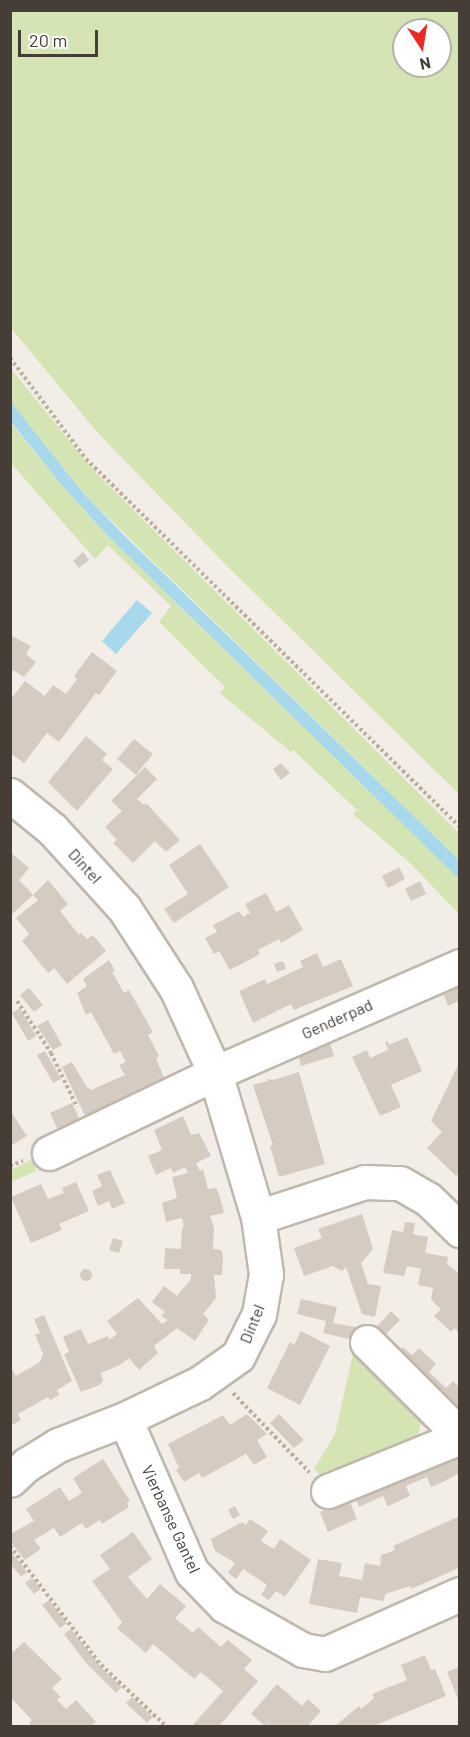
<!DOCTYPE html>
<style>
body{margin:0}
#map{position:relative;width:470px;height:1737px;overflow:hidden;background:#f2eee7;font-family:Barlow,sans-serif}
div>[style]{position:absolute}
.green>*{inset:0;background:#d4e4b2}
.water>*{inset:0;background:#a7d8ec}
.building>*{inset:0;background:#d6cbc0}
.round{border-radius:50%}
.path>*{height:4px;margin-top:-2px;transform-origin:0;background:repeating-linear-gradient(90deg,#beae9c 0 3px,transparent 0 6px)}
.roads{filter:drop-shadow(2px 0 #c0b7ad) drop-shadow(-2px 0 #c0b7ad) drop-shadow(0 2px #c0b7ad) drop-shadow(0 -2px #c0b7ad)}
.minor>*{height:33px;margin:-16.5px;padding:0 16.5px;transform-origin:16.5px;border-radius:16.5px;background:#fff}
span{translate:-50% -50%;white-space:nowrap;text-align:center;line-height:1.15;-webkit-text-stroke:4.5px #fff;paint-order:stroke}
.street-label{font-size:16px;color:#453d36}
.frame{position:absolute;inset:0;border:12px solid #453d36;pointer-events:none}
.north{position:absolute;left:392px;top:18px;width:60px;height:60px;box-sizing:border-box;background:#fff;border:2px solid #b5b1af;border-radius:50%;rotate:168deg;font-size:16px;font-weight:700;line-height:24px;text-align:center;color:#453d36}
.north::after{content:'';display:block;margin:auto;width:21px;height:27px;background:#ed2923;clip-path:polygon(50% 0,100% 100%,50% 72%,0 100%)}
.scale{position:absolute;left:18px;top:30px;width:80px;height:27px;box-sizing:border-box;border:3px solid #453d36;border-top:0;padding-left:8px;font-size:18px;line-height:21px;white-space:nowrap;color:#453d36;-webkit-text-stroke:4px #fff;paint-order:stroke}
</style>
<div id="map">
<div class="green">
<div style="clip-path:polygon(evenodd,10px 11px,459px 11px,459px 794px,228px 567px,97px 432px,11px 328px,10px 11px,404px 30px,440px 30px,440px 66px,404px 66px,404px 30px)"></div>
<div style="clip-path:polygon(11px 369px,95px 472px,459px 833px,459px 860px,83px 493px,11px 402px)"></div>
<div style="clip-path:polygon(10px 422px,60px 483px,105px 533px,459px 879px,459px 914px,411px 864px,353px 814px,357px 810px,293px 750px,291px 752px,220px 693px,225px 687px,159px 622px,171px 606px,108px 545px,95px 559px,11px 463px)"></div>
<div style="clip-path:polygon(32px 1160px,36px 1171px,11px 1182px,11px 1170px)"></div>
<div style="clip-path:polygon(355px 1345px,422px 1413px,417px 1444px,323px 1478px,314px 1469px,335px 1434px)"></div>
</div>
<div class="water">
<div style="clip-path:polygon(11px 402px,83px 493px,123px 534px,459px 860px,459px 879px,105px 533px,60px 483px,11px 422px)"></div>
<div style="clip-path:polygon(137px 600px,152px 613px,116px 654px,102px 641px)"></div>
</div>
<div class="building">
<div style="clip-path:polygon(83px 552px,89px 560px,79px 568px,73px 561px)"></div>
<div style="clip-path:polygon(10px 635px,31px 646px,26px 654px,36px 662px,24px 677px,13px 670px,10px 673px)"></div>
<div style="clip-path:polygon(92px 652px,117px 671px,99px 695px,96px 693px,59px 742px,47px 733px,24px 763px,10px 753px,10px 700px,25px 681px,45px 696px,53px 685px,66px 694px,77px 679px,74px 676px)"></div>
<div style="clip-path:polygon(86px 736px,107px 754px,102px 760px,113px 769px,77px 811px,48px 782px)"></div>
<div style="clip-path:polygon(134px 739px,153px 754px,136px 775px,117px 759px)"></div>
<div style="clip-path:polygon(281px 763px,290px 773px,281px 780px,273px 769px)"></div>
<div style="clip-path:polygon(145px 767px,157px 779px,137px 799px,144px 805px,146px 803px,180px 840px,166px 852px,155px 841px,133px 863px,113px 843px,117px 840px,105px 827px,122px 811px,111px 801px)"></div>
<div style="clip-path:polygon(200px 844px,229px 887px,174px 923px,164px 909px,188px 894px,169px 865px)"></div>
<div style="clip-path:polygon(10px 852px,29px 868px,19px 880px,33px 895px,10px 916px)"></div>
<div style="clip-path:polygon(399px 867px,405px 879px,388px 888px,382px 876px)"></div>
<div style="clip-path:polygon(48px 880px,68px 904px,60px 911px,79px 935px,81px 933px,87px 939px,93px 935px,106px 951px,67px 984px,54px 968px,48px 973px,22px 941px,29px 934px,16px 918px,38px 900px,33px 895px)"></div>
<div style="clip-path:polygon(420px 881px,426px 894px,411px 901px,405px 889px)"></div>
<div style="clip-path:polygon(266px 893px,276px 912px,289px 905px,303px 930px,281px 943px,279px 939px,258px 950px,260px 954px,230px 970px,219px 951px,214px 954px,205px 938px,217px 932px,213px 925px,239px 911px,243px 917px,250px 913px,245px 904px)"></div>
<div style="clip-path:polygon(317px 953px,323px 967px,341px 959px,353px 986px,294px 1010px,291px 1004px,253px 1023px,239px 991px,265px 979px,267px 984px,303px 967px,300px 961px)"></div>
<div style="clip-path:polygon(109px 960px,115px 971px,112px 972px,124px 993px,129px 990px,153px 1032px,148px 1035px,159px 1056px,156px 1058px,166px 1083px,86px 1118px,62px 1067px,72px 1062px,86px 1086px,91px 1090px,125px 1075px,119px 1065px,126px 1062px,120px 1051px,114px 1054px,91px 1012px,86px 1015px,77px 993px,87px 986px,83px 979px)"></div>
<div style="clip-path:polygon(283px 961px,286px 969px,277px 972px,274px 964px)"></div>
<div style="clip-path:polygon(459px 982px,459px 1001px,448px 1006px,442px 990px)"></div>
<div style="clip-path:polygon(29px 988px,43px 1005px,34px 1012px,20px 995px)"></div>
<div style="clip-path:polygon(20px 1008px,36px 1036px,28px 1041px,12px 1013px)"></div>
<div style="clip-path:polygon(48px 1020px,62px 1045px,53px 1050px,37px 1026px)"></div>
<div style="clip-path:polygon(328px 1036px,334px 1056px,301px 1066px,297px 1049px)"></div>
<div style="clip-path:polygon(407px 1037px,422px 1071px,391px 1085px,401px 1107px,380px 1116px,352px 1057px,367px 1050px,370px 1058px,388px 1050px,385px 1042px,388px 1041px,389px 1045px)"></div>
<div style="clip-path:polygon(45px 1051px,61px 1079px,53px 1083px,37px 1055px)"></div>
<div style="clip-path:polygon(459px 1063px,459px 1173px,456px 1176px,427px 1148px,442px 1132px,431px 1121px)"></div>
<div style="clip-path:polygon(299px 1072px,325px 1164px,279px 1177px,270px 1146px,273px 1145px,253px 1085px,268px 1081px,267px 1079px,273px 1080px)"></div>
<div style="clip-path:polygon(72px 1103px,82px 1124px,60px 1134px,50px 1113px)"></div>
<div style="clip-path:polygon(10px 1110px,27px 1136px,10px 1146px)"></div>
<div style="clip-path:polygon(183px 1116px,191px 1135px,199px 1133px,211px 1156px,196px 1163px,200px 1171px,203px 1169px,208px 1189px,216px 1188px,219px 1194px,224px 1213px,210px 1216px,214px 1228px,213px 1249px,221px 1250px,223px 1256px,222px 1275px,214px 1275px,216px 1298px,203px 1314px,209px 1320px,195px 1341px,177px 1328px,154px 1346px,158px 1353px,139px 1370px,129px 1358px,120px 1365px,101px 1373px,103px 1381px,99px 1385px,81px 1392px,64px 1354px,69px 1352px,63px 1337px,81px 1329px,88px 1344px,108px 1336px,109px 1340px,117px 1334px,107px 1321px,138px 1298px,162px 1324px,168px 1320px,161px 1316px,165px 1312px,152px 1302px,164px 1286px,177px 1296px,191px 1279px,191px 1274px,180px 1274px,180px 1269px,164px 1269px,165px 1248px,181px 1249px,182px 1227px,184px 1227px,182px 1218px,166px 1222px,162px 1203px,177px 1198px,172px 1177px,188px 1173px,185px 1167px,173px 1173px,171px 1168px,156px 1175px,148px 1156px,162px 1150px,154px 1130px)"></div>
<div style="clip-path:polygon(110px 1170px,125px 1203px,112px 1209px,109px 1201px,98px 1206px,92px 1191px,102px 1186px,97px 1175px)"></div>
<div style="clip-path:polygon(76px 1182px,89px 1211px,59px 1224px,62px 1230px,31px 1243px,11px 1197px,41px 1184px,48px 1199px,64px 1193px,62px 1188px)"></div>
<div style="clip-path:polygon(362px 1214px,373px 1249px,361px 1263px,368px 1284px,381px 1286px,375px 1317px,362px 1314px,346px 1267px,342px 1271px,333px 1266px,304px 1276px,294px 1248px,322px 1238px,318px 1229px)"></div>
<div style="clip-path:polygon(405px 1222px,415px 1223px,413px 1234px,428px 1237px,425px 1253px,448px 1257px,447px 1264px,459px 1273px,459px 1333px,454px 1328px,451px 1332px,434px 1316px,441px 1309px,431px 1299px,433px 1288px,418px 1285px,421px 1269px,407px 1266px,404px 1276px,383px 1273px,392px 1230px,403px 1232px)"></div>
<div style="clip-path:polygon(113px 1238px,123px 1241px,119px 1253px,109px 1250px)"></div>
<div class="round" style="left:80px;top:1269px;width:12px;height:12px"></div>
<div style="clip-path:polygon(301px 1299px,337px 1307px,333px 1323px,360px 1328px,357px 1341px,323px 1333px,326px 1321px,297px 1314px)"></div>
<div style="clip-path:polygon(391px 1311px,400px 1320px,380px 1340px,372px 1332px)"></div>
<div style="clip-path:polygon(44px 1315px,72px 1381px,57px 1390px,59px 1395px,50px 1400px,48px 1397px,18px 1414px,21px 1420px,12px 1425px,10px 1367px,16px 1376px,40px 1362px,43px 1354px,35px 1335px,40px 1333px,34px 1319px)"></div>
<div style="clip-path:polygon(301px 1331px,330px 1346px,300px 1405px,267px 1388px,290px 1342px,294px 1345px)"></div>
<div style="clip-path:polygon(403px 1347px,412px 1355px,419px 1348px,436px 1364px,429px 1372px,446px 1388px,453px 1381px,459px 1387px,459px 1416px,396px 1355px)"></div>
<div style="clip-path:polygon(247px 1414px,267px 1434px,257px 1440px,267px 1457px,254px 1465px,246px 1454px,202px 1478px,199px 1473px,184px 1482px,176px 1470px,179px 1468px,168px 1444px,223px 1415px,230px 1425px)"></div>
<div style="clip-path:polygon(279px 1414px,304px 1440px,294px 1448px,270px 1423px)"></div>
<div style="clip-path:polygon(459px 1455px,459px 1473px,443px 1482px,431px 1487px,427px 1477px,406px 1486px,410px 1496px,388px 1506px,383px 1496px,359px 1507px,355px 1497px)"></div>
<div style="clip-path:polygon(103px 1459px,130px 1501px,127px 1503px,129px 1507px,102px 1524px,100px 1520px,86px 1529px,82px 1523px,60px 1537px,54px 1528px,34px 1540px,41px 1549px,25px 1560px,10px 1541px,10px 1534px,34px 1521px,26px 1509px,60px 1487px,69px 1501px,82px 1493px,73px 1478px)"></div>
<div style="clip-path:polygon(349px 1499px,357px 1519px,328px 1532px,320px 1512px)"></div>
<div style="clip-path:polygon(235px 1506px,240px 1515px,233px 1519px,228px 1510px)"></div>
<div style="clip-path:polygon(458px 1517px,459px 1568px,411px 1589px,410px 1586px,385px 1594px,384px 1601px,360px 1597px,357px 1613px,309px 1604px,318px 1559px,342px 1563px,339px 1576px,362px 1580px,365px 1563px,380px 1566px,381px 1555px,395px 1550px,393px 1546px)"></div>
<div style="clip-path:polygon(250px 1519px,268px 1531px,261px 1541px,274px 1549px,280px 1539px,311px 1560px,285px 1597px,276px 1591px,269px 1600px,261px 1595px,267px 1585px,243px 1569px,236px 1579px,228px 1573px,235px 1563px,215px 1551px,211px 1539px,242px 1522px,246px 1525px)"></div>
<div style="clip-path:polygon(133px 1532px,152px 1559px,128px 1577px,147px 1599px,160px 1584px,186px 1606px,175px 1618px,193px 1633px,198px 1627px,221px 1647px,228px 1640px,252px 1660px,244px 1669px,258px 1681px,220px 1725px,223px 1726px,192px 1726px,223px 1691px,201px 1672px,194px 1679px,153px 1644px,146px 1653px,117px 1628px,122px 1622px,92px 1581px,110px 1569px,100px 1555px)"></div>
<div style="clip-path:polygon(10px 1550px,27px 1572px,21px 1577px,10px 1563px)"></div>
<div style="clip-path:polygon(32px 1578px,41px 1589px,34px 1594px,25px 1583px)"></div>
<div style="clip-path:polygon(49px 1600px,67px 1623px,60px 1628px,42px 1605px)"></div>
<div style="clip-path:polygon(71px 1629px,101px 1667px,122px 1687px,116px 1693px,86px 1663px,64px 1634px)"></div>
<div style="clip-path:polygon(24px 1642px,62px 1679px,52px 1688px,61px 1697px,57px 1700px,66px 1709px,76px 1700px,96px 1722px,91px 1726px,32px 1726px,29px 1723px,32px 1720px,10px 1697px,10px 1649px,13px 1652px)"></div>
<div style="clip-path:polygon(425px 1655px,431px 1670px,435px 1669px,446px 1696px,376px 1725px,378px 1726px,335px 1726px,359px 1706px,361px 1709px,374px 1698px,372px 1694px,407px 1680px,401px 1665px)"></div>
<div style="clip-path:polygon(459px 1667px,459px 1698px,458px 1699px,447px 1672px)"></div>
<div style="clip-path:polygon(277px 1684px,302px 1706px,308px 1699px,321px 1711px,308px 1726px,271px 1726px,268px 1724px,265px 1726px,251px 1714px)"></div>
<div style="clip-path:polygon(132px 1697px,153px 1717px,147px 1723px,126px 1703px)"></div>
</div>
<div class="path">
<div style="left:10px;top:358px;width:126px;rotate:53deg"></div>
<div style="left:86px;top:459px;width:525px;rotate:44.54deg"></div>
<div style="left:17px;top:1001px;width:62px;rotate:56.8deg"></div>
<div style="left:51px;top:1053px;width:60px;rotate:64.3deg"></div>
<div style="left:10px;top:1166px;width:14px;rotate:-21deg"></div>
<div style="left:233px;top:1393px;width:110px;rotate:46.1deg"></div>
<div style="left:10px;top:1546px;width:150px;rotate:52.6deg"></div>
<div style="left:101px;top:1665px;width:89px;rotate:43.2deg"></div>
</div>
<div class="roads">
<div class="minor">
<div style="left:10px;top:795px;width:54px;rotate:39deg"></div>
<div style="left:52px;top:829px;width:107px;rotate:47.7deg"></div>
<div style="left:124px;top:908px;width:95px;rotate:57deg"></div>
<div style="left:176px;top:988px;width:94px;rotate:65.4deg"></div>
<div style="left:215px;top:1073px;width:150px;rotate:73.4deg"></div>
<div style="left:258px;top:1217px;width:58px;rotate:82deg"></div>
<div style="left:266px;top:1274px;width:41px;rotate:99.9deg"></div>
<div style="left:259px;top:1314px;width:47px;rotate:116.6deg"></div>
<div style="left:238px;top:1356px;width:47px;rotate:144.6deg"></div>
<div style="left:200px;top:1383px;width:83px;rotate:154.4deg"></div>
<div style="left:125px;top:1419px;width:72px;rotate:158.8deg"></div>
<div style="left:58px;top:1445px;width:36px;rotate:148deg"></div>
<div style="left:27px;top:1464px;width:23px;rotate:137deg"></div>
<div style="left:49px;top:1153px;width:184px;rotate:-25.7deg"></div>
<div style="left:215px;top:1073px;width:267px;rotate:-23.6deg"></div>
<div style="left:258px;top:1217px;width:113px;rotate:-18.1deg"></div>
<div style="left:365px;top:1182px;width:35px;rotate:2deg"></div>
<div style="left:400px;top:1183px;width:32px;rotate:30deg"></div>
<div style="left:428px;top:1199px;width:45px;rotate:44.1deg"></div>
<div style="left:367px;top:1342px;width:132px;rotate:45deg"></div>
<div style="left:125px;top:1419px;width:167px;rotate:66.4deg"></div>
<div style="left:192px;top:1572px;width:47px;rotate:45.9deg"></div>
<div style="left:225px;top:1606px;width:90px;rotate:29.4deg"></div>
<div style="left:303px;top:1650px;width:22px;rotate:10deg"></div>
<div style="left:325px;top:1654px;width:148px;rotate:-24deg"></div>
<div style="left:328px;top:1491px;width:143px;rotate:-22.2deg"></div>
</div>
</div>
<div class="street-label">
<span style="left:85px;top:866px;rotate:48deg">Dintel</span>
<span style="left:337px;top:1019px;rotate:-24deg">Genderpad</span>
<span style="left:252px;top:1324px;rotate:-68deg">Dintel</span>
<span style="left:171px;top:1519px;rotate:65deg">Vierbanse Gantel</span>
</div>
<div class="frame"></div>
<div class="north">N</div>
<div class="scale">20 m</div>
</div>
